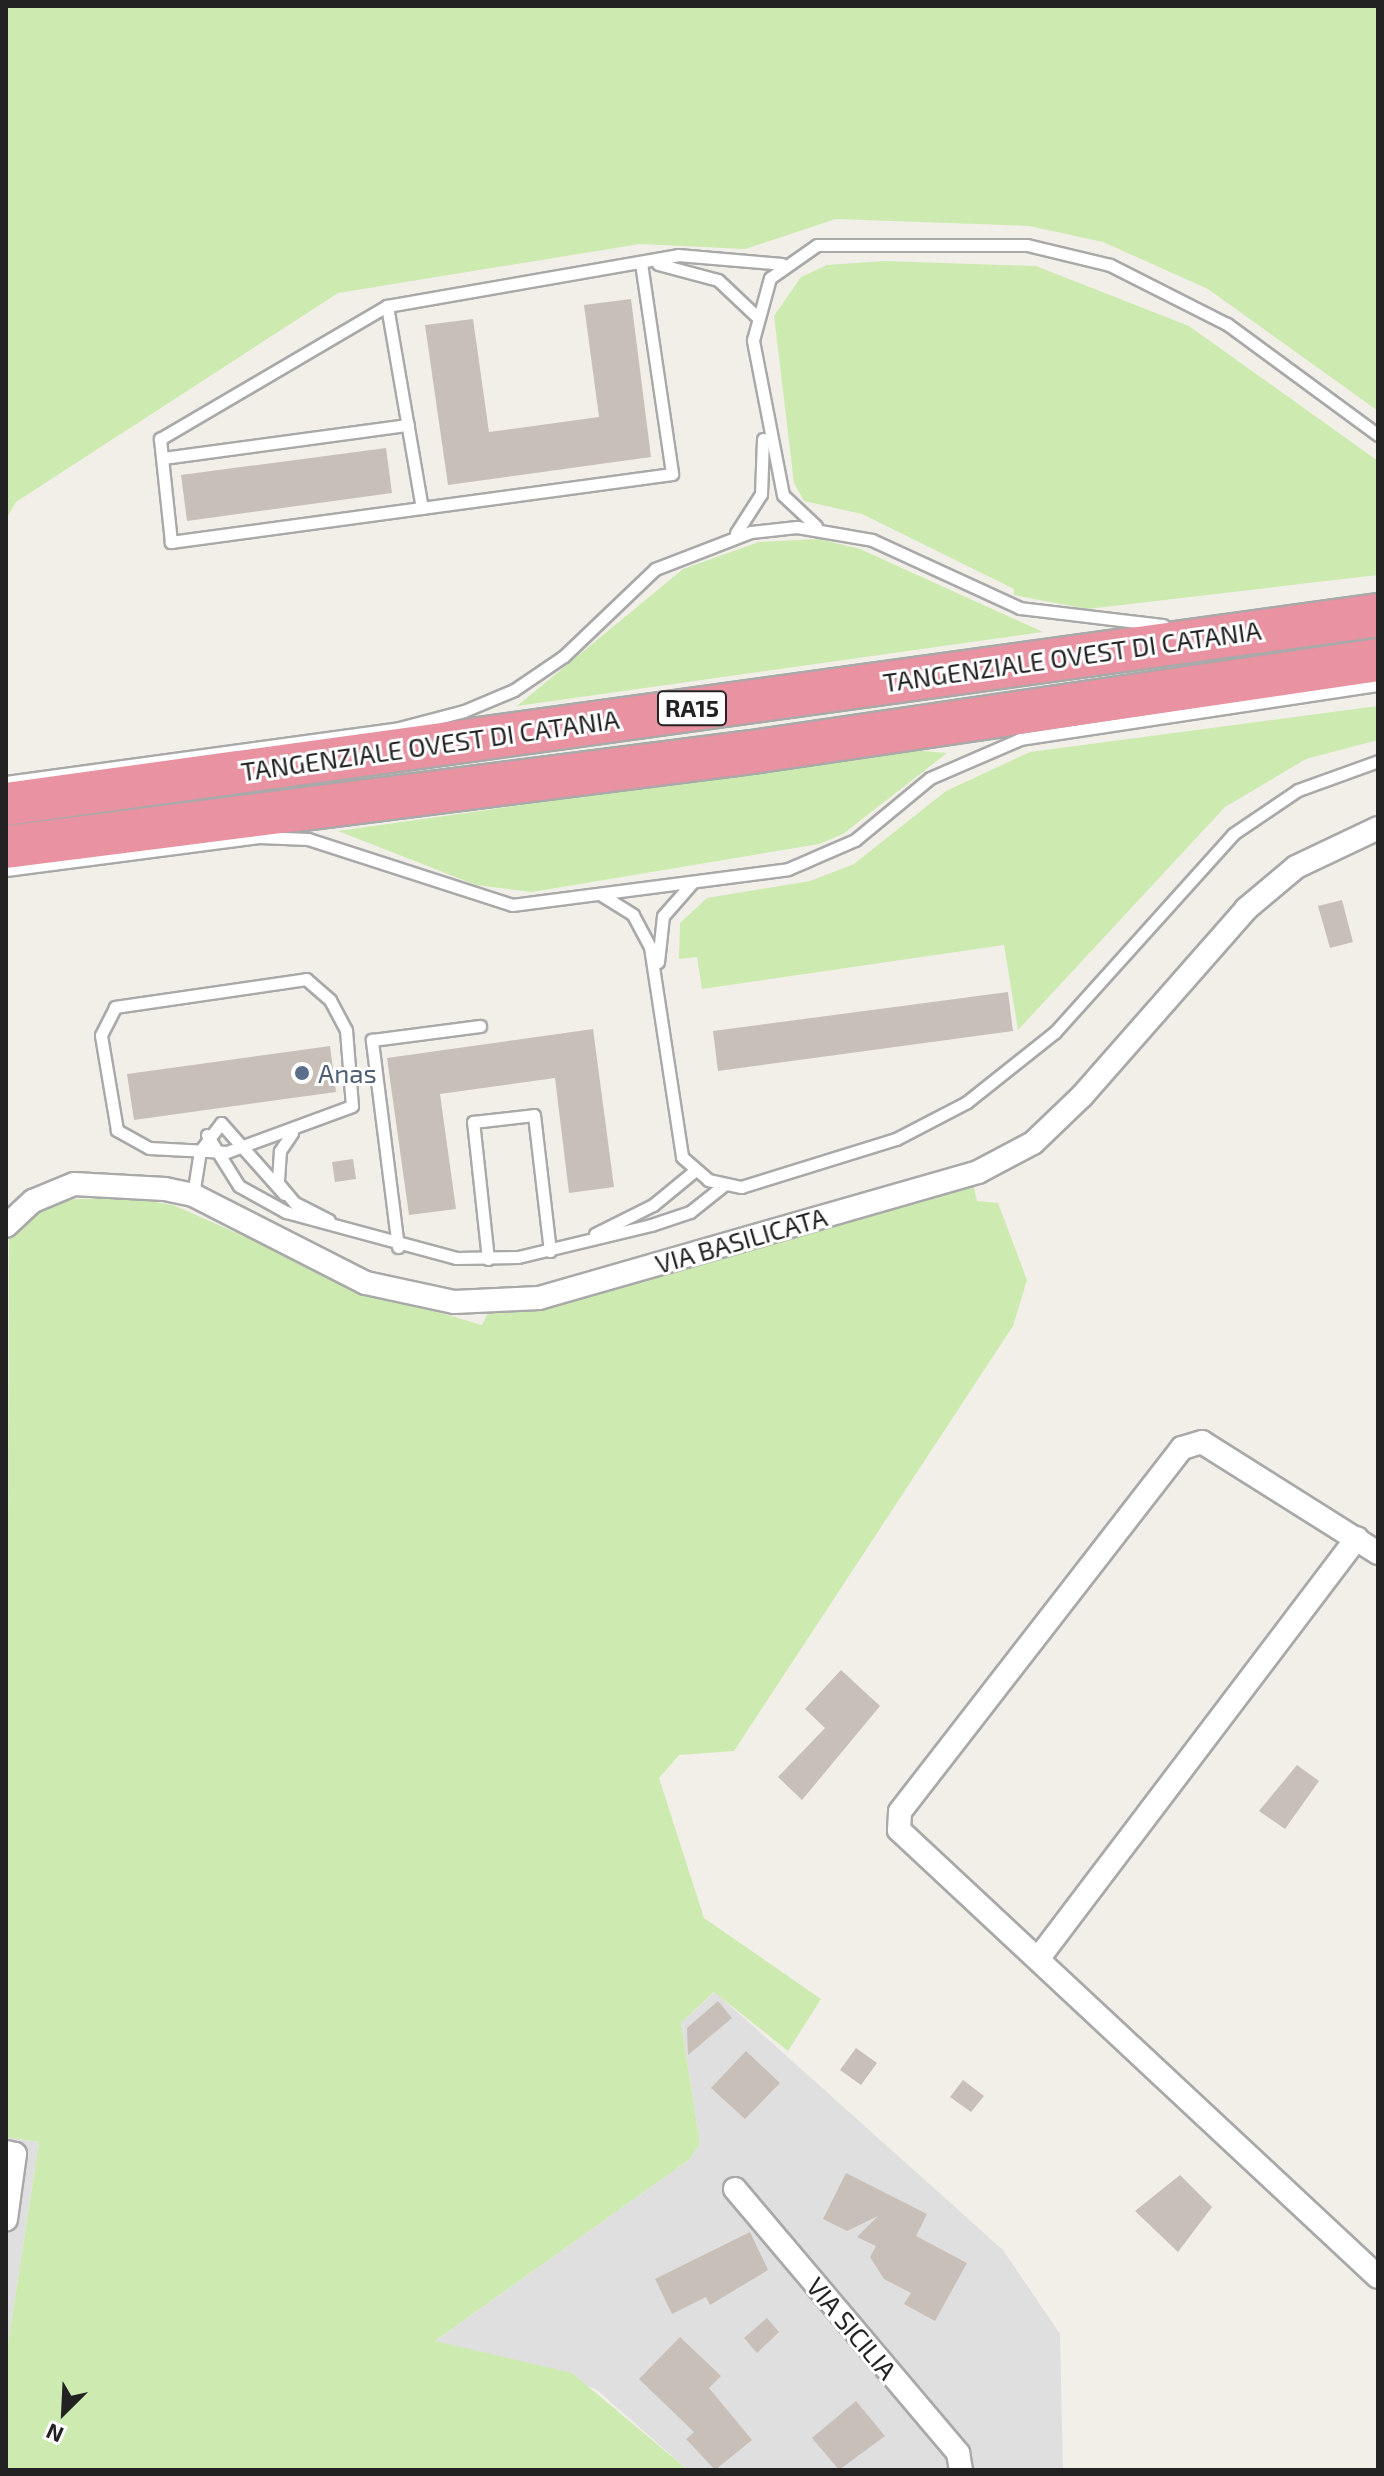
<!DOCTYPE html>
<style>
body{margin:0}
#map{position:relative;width:1384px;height:2476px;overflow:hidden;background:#f2efe9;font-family:"Exo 2",sans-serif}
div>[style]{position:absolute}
.residential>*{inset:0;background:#e0dfdf}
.grass>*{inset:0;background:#cdebb0}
.building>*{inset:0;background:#c7bfb8}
.roads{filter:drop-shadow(2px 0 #a9a9a9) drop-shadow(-2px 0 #a9a9a9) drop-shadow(0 2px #a9a9a9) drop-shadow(0 -2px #a9a9a9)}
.service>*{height:11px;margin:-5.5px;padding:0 5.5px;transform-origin:5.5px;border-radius:5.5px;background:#fff}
.minor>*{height:22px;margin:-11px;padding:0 11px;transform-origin:11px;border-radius:11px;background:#fff}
.motorway>*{height:42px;margin:-21px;padding:0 21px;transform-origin:21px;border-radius:21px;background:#e892a2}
.dots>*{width:22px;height:22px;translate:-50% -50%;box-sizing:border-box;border:4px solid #fff;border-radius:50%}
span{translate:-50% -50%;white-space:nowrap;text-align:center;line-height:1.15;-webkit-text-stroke:6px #fff;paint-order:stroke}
.shield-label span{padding:2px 6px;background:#fff;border:2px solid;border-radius:6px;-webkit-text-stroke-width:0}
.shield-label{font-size:24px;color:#222;font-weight:700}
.street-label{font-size:26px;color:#222}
.service-label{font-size:26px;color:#4e5e75}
.left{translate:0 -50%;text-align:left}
.frame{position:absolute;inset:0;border:8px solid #222;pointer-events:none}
.north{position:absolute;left:24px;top:2372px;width:80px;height:80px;-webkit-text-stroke:6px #fff;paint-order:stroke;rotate:204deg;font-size:22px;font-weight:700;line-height:32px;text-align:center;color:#222}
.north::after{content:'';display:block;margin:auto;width:28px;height:36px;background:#222;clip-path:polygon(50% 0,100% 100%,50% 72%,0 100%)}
</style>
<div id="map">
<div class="residential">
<div style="clip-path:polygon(715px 1992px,1003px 2250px,1060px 2334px,1063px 2470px,688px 2470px,596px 2389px,434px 2342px,690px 2159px,700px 2144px,681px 2023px)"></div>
<div style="clip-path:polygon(6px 2137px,39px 2142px,6px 2357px)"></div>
</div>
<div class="grass">
<div style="clip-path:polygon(6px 6px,1378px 6px,1378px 411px,1208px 289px,1103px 242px,1029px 226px,836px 219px,745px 249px,640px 244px,338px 293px,16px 502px,6px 519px)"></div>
<div style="clip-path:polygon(884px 261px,1036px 266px,1189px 326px,1378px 461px,1378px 575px,1087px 609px,1014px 595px,1014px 589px,862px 514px,804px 501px,794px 483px,774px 316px,801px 277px,827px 265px)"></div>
<div style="clip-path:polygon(819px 539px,860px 549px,1043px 632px,517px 706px,683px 569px,759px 542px)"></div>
<div style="clip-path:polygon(1378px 706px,1378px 740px,1306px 759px,1225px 807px,1018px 1030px,1004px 945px,702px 989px,697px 957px,679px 959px,680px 923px,707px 898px,810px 881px,854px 864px,946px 791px,1030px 752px)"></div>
<div style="clip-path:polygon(912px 750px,947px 753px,843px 834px,819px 844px,532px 892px,476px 885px,338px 831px)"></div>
<div style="clip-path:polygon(973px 1184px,977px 1201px,998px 1203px,1027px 1280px,1013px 1326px,734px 1751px,679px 1755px,659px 1778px,704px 1918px,821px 1999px,788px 2051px,714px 1992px,681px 2023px,700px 2144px,690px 2159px,435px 2341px,572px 2373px,688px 2470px,6px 2470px,6px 2357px,39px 2142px,6px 2137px,9px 1235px,58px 1200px,125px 1197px,173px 1205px,376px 1294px,482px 1325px,488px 1313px,549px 1308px)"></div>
</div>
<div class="building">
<div style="clip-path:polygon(631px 299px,651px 457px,448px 485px,425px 325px,473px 319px,489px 432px,599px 417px,584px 305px)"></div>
<div style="clip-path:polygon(386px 448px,392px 493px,187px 521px,181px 475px)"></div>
<div style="clip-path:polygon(1342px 900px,1353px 942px,1330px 948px,1318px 906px)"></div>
<div style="clip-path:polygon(1008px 992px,1013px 1031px,718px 1071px,713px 1031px)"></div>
<div style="clip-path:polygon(593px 1029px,614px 1187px,569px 1193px,555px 1078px,440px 1094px,456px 1209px,409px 1215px,387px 1058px)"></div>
<div style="clip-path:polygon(330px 1046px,336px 1092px,134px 1120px,127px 1074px)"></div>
<div style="clip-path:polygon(353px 1159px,356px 1179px,335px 1182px,332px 1162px)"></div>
<div style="clip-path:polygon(841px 1670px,880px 1706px,802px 1800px,778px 1777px,825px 1728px,805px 1709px)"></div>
<div style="clip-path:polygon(1297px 1765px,1319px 1781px,1285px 1829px,1259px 1811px)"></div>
<div style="clip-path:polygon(718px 2001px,732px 2018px,688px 2055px,687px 2028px)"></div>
<div style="clip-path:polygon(856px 2048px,877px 2063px,861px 2085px,840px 2070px)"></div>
<div style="clip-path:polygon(746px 2051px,780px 2083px,745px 2119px,711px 2088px)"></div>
<div style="clip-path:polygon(963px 2080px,984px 2096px,971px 2112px,950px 2097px)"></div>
<div style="clip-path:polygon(846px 2173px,927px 2214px,916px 2236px,967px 2263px,935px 2321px,904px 2304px,911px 2293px,884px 2279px,870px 2257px,876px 2246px,857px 2237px,878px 2216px,847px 2231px,823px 2219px)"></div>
<div style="clip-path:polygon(1180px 2175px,1212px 2207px,1178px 2252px,1135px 2211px)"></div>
<div style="clip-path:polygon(750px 2232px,768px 2270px,710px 2305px,706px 2297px,672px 2314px,655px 2279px)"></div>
<div style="clip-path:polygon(767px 2318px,779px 2332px,757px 2353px,744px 2338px)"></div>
<div style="clip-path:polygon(680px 2337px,721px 2376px,709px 2388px,752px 2440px,715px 2470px,686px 2439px,694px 2432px,639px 2379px)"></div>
<div style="clip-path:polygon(856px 2401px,885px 2436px,839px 2470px,812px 2438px)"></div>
</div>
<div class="roads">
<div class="service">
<div style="left:641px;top:263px;width:213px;rotate:81.6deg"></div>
<div style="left:672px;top:474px;width:506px;rotate:172.27deg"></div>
<div style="left:171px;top:542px;width:104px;rotate:-96.1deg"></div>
<div style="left:160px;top:439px;width:263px;rotate:-30.4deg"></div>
<div style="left:387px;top:306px;width:295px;rotate:-9.9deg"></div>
<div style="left:678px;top:255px;width:104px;rotate:4.9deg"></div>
<div style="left:658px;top:264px;width:62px;rotate:14.9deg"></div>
<div style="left:718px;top:280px;width:51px;rotate:43.4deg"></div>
<div style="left:387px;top:306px;width:205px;rotate:80.2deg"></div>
<div style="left:163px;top:458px;width:247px;rotate:-7.7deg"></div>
<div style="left:816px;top:526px;width:45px;rotate:-136.8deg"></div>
<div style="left:783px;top:495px;width:158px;rotate:-101deg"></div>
<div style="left:753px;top:340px;width:64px;rotate:-74.7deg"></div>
<div style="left:770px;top:278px;width:57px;rotate:-35.1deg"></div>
<div style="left:817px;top:245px;width:210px"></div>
<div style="left:1027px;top:245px;width:85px;rotate:13.5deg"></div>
<div style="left:1110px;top:265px;width:131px;rotate:26.8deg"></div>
<div style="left:1227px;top:324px;width:187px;rotate:36.3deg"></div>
<div style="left:736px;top:533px;width:46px;rotate:-57.3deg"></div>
<div style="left:761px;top:494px;width:55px;rotate:-87.9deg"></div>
<div style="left:6px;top:782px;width:393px;rotate:-7.8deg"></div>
<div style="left:395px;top:729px;width:71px;rotate:-14.6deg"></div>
<div style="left:464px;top:711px;width:54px;rotate:-22.8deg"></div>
<div style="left:514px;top:690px;width:60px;rotate:-34.2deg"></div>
<div style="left:564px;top:656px;width:126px;rotate:-43.7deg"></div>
<div style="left:655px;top:569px;width:103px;rotate:-21.1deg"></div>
<div style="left:751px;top:532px;width:46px;rotate:-6.2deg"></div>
<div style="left:797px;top:527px;width:76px;rotate:9.8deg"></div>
<div style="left:872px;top:540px;width:163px;rotate:24.7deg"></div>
<div style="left:1020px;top:608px;width:144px;rotate:6.8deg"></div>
<div style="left:6px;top:870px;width:255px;rotate:-7.4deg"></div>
<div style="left:259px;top:837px;width:49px;rotate:2.3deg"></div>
<div style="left:308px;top:839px;width:214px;rotate:17.9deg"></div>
<div style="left:512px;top:905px;width:278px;rotate:-7.4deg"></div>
<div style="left:788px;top:869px;width:73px;rotate:-23.4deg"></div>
<div style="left:855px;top:840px;width:97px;rotate:-39.6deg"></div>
<div style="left:930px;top:778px;width:98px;rotate:-23.4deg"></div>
<div style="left:1020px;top:739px;width:362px;rotate:-8.6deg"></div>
<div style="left:600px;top:894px;width:39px;rotate:32deg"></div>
<div style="left:633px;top:915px;width:36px;rotate:62deg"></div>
<div style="left:650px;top:947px;width:212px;rotate:81.3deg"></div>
<div style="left:682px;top:1157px;width:35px;rotate:41deg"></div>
<div style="left:708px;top:1180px;width:34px;rotate:12deg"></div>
<div style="left:741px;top:1187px;width:162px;rotate:-17.2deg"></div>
<div style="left:896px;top:1139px;width:80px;rotate:-27.5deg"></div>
<div style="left:967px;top:1102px;width:112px;rotate:-38.5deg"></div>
<div style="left:1055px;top:1032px;width:266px;rotate:-48deg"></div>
<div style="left:1233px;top:834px;width:78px;rotate:-34.1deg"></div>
<div style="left:1298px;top:790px;width:85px;rotate:-19.9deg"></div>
<div style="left:658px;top:962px;width:46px;rotate:-83.8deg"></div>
<div style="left:663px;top:916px;width:44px;rotate:-48.7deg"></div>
<div style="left:306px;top:979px;width:32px;rotate:41deg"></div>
<div style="left:330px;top:1000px;width:34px;rotate:62deg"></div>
<div style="left:346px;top:1030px;width:76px;rotate:85.5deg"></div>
<div style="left:352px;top:1106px;width:133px;rotate:159.8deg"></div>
<div style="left:227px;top:1152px;width:78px;rotate:-177.1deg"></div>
<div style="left:149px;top:1148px;width:37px;rotate:-151deg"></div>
<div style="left:117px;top:1130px;width:96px;rotate:-99.6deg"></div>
<div style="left:101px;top:1035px;width:31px;rotate:-63deg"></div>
<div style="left:115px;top:1007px;width:193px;rotate:-8.3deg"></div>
<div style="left:292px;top:1133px;width:22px;rotate:124deg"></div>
<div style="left:280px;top:1151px;width:32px;rotate:94deg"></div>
<div style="left:278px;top:1183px;width:26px;rotate:50deg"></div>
<div style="left:295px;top:1203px;width:38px;rotate:27deg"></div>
<div style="left:207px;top:1135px;width:60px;rotate:57.9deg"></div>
<div style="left:239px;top:1186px;width:54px;rotate:29deg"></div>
<div style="left:286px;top:1212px;width:176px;rotate:15.1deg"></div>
<div style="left:456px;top:1258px;width:62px;rotate:-0.9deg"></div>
<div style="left:518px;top:1257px;width:137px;rotate:-13.5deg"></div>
<div style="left:651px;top:1225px;width:41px;rotate:-18.4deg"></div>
<div style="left:690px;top:1212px;width:43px;rotate:-38.5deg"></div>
<div style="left:193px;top:1195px;width:45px;rotate:-81deg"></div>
<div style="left:200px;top:1151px;width:35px;rotate:-53deg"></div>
<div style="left:221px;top:1123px;width:95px;rotate:48.4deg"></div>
<div style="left:595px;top:1234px;width:65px;rotate:-26.6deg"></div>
<div style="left:653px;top:1205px;width:52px;rotate:-39.5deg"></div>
<div style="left:398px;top:1247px;width:209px;rotate:-97.2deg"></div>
<div style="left:372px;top:1040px;width:109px;rotate:-7.4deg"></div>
<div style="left:488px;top:1259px;width:138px;rotate:-96.2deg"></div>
<div style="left:473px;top:1122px;width:61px;rotate:-6.5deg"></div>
<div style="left:534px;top:1115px;width:137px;rotate:83.3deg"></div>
</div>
<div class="minor">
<div style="left:6px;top:1226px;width:37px;rotate:-43deg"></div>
<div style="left:33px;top:1201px;width:44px;rotate:-22.5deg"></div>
<div style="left:74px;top:1184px;width:91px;rotate:3.1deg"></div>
<div style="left:165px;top:1189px;width:29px;rotate:12deg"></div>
<div style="left:193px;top:1195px;width:194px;rotate:27deg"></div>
<div style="left:366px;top:1283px;width:90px;rotate:12.2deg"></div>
<div style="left:454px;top:1302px;width:85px;rotate:-2.7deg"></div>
<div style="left:539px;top:1298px;width:457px;rotate:-16deg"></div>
<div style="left:978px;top:1172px;width:62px;rotate:-27.8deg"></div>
<div style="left:1033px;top:1143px;width:68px;rotate:-43.8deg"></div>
<div style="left:1082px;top:1096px;width:249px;rotate:-48.7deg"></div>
<div style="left:1246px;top:909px;width:65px;rotate:-40deg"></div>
<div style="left:1296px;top:867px;width:91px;rotate:-25.4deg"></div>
<div style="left:1378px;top:1553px;width:208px;rotate:-147.8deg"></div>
<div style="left:1202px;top:1442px;width:21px;rotate:163deg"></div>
<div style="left:1182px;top:1448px;width:460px;rotate:127.8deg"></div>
<div style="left:900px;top:1812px;width:18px;rotate:93deg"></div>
<div style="left:899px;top:1830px;width:655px;rotate:43.02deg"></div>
<div style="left:1041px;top:1955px;width:523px;rotate:-52.85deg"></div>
<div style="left:6px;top:2152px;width:9px;rotate:13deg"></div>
<div style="left:15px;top:2154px;width:66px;rotate:97.9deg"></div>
<div style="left:735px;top:2189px;width:346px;rotate:49.8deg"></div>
<div style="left:958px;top:2453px;width:17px;rotate:80deg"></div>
</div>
<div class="motorway">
<div style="left:6px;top:804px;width:1385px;rotate:-7.84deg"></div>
<div style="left:6px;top:847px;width:752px;rotate:-7.26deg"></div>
<div style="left:752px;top:752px;width:633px;rotate:-8.36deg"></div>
</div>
</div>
<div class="dots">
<div style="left:302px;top:1073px;background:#5c6f8a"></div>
</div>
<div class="shield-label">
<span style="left:692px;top:708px">RA15</span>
</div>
<div class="street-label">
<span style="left:1072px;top:656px;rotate:-8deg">TANGENZIALE OVEST DI CATANIA</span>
<span style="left:430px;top:745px;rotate:-8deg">TANGENZIALE OVEST DI CATANIA</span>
<span style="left:741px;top:1240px;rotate:-16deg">VIA BASILICATA</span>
<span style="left:852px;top:2328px;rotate:50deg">VIA SICILIA</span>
</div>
<div class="service-label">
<span class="left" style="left:318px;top:1073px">Anas</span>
</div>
<div class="frame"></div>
<div class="north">N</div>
</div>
